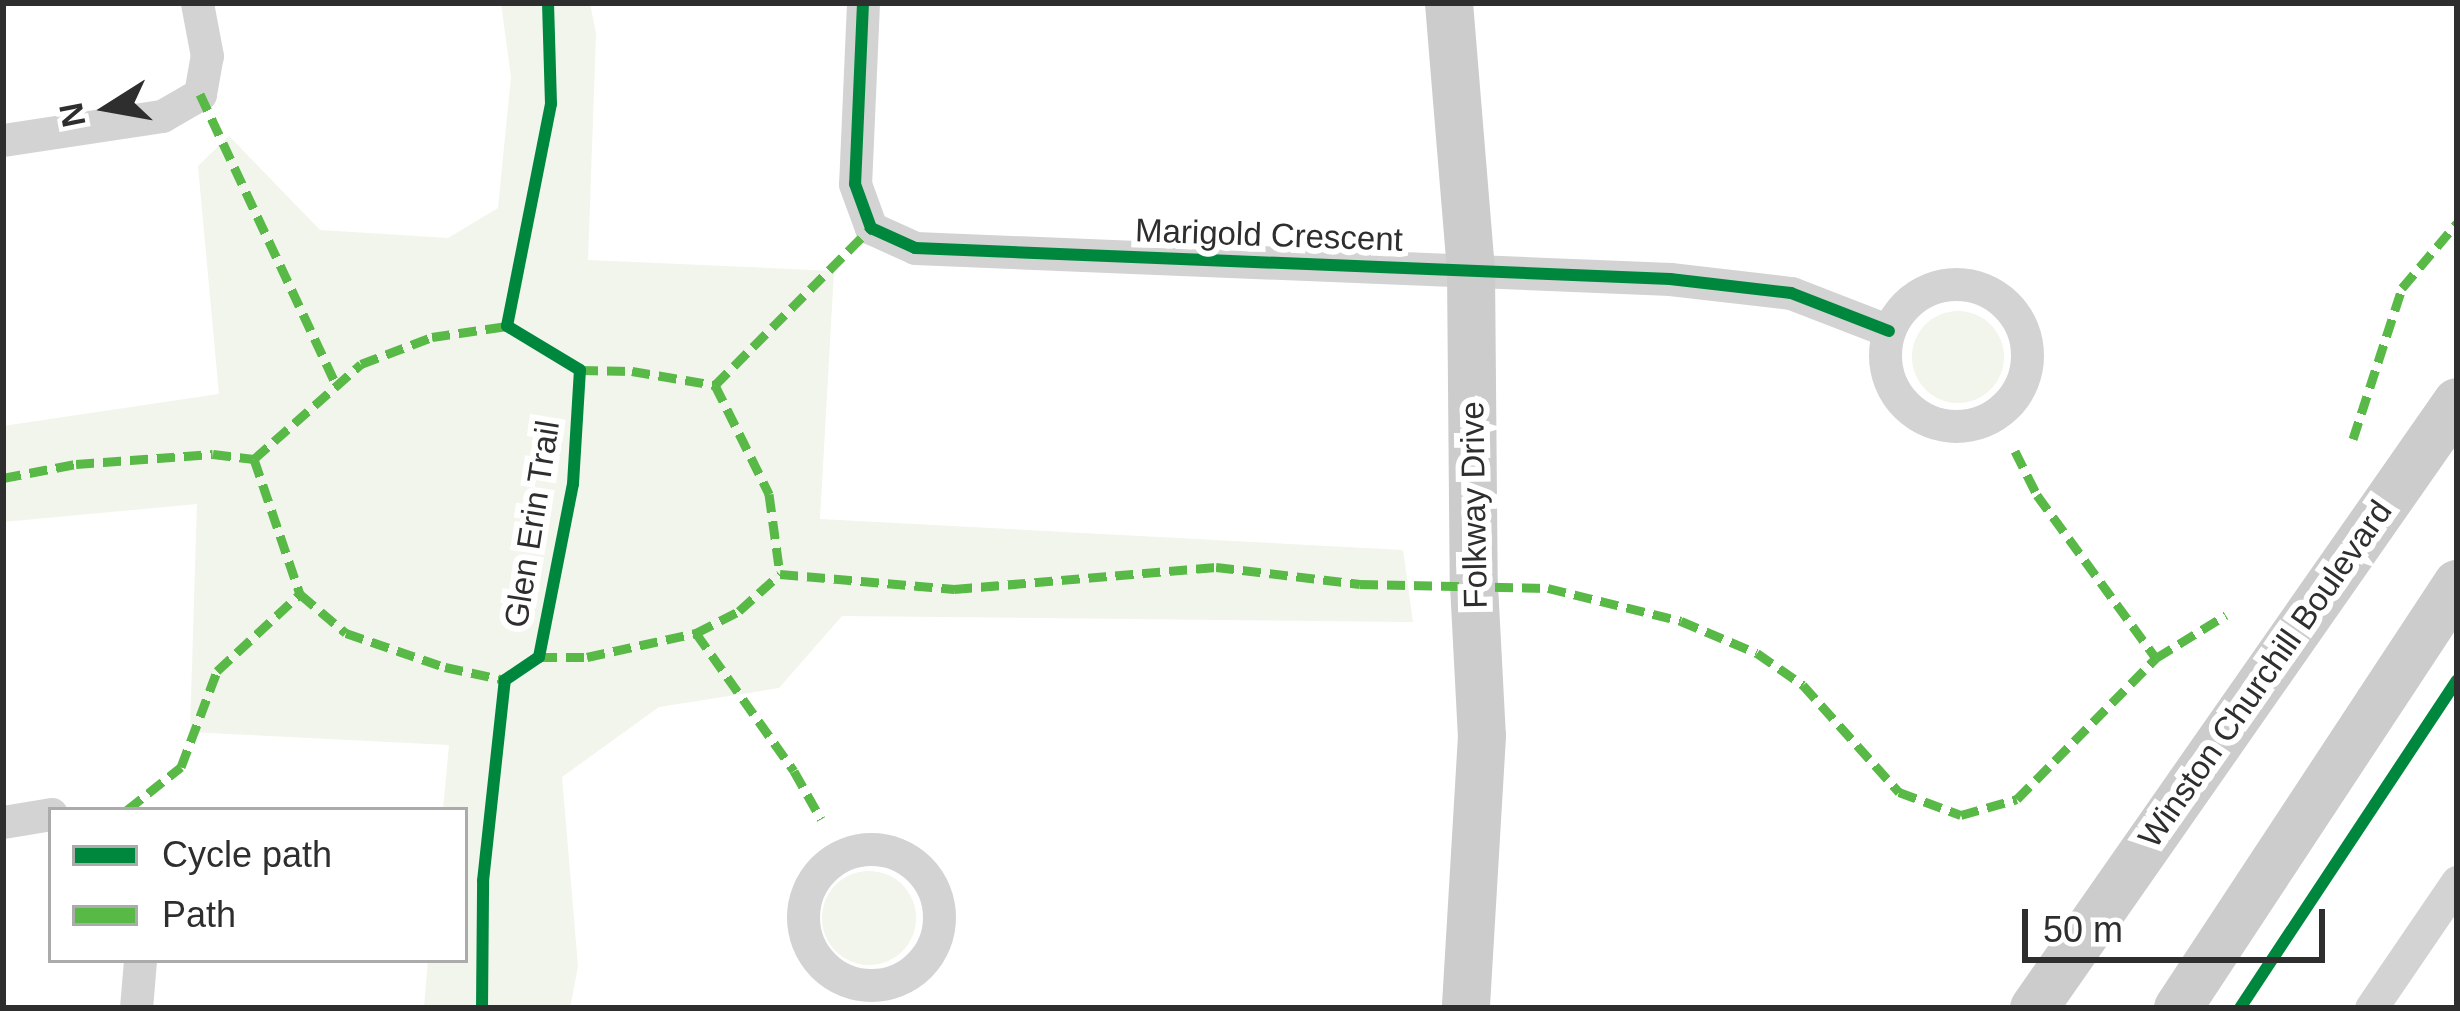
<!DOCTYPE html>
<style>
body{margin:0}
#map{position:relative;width:2460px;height:1011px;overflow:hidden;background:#fff;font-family:Arial,sans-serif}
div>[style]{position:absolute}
.green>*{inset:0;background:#f1f5eb}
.round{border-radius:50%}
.street>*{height:33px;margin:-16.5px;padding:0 16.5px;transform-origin:16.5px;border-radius:16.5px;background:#d3d3d3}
.street>.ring{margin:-16.5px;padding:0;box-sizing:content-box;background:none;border:33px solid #d3d3d3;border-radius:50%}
.secondary>*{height:48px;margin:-24px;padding:0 24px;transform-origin:24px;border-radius:24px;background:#ccc}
.quiet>*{height:9px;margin-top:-4.5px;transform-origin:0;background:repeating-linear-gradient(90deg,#58b947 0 18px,transparent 0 27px)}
.cycleway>*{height:12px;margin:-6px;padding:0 6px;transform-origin:6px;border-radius:6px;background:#00873e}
span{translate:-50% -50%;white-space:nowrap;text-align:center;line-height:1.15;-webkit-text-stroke:12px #fff;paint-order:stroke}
.street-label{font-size:33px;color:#2e2e2e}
.frame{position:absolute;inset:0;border:6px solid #2e2e2e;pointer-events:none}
.legend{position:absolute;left:48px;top:807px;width:420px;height:156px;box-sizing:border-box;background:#fff;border:3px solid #ababab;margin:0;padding:15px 21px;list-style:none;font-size:36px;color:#2e2e2e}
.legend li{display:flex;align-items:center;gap:24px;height:60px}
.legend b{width:60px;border:3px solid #ababab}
.north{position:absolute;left:48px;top:48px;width:120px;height:120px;-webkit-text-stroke:9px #fff;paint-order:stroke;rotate:259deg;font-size:33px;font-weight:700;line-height:48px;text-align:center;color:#2e2e2e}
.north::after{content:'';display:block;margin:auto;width:42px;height:54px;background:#2e2e2e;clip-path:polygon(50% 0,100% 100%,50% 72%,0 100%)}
.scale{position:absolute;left:2022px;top:909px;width:303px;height:54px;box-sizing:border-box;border:6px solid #2e2e2e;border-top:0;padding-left:15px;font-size:36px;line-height:42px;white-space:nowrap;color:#2e2e2e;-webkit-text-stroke:9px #fff;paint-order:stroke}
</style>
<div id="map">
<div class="green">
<div style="clip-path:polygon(501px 3px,590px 3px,596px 34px,588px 260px,834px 271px,820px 519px,1403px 550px,1413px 622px,842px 616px,779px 688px,659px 707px,562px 777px,578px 966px,570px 1008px,424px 1008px,428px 960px,465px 960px,465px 810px,443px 810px,449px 745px,190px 732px,197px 504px,3px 522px,3px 426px,219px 394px,198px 166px,229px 136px,320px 230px,448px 238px,498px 208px,511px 77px)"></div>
<div class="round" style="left:1912px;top:311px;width:92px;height:92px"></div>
<div class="round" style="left:822px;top:871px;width:94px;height:94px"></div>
</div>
<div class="street">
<div style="left:863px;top:3px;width:181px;rotate:92.5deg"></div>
<div style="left:855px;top:184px;width:47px;rotate:70deg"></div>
<div style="left:871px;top:228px;width:48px;rotate:24.4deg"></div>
<div style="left:915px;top:248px;width:756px;rotate:2.35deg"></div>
<div style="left:1670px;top:279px;width:122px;rotate:6.6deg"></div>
<div style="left:1791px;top:293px;width:105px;rotate:21.2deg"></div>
<div style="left:3px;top:140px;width:161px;rotate:-8.6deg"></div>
<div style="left:162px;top:116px;width:44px;rotate:-30.1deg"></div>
<div style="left:200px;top:94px;width:39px;rotate:-80deg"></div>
<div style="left:207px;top:56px;width:54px;rotate:-100.7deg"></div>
<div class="ring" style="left:1885px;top:284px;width:109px;height:109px"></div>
<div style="left:3px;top:822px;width:49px;rotate:-9.5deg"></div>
<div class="ring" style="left:803px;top:849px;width:103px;height:103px"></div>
<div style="left:136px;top:1008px;width:48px;rotate:-85.2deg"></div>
<div style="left:2371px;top:1008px;width:153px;rotate:-55.7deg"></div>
</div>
<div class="secondary">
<div style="left:1449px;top:3px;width:268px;rotate:85.3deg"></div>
<div style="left:1471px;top:270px;width:315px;rotate:89.5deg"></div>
<div style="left:1474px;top:585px;width:151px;rotate:87deg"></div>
<div style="left:1482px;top:736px;width:272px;rotate:93.4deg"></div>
<div style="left:2034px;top:1008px;width:739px;rotate:-55.08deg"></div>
<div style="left:2178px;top:1008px;width:508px;rotate:-56.65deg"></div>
</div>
<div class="quiet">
<div style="left:200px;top:94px;width:318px;rotate:64.9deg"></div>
<div style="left:580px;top:370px;width:52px;rotate:1.1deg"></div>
<div style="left:632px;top:371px;width:84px;rotate:9.6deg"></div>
<div style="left:715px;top:385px;width:122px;rotate:63.6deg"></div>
<div style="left:769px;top:494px;width:81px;rotate:82.2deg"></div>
<div style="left:715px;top:385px;width:221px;rotate:-45.2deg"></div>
<div style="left:2353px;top:439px;width:159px;rotate:-72deg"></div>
<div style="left:2402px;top:288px;width:85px;rotate:-49.8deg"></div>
<div style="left:2015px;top:451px;width:49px;rotate:63.4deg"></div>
<div style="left:2037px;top:495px;width:202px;rotate:53.9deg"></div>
<div style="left:254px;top:459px;width:143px;rotate:71.2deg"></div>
<div style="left:300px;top:594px;width:60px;rotate:40.3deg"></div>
<div style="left:346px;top:633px;width:105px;rotate:19deg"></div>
<div style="left:445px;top:667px;width:61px;rotate:12.2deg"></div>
<div style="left:3px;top:478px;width:74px;rotate:-10.9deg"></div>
<div style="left:76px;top:464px;width:137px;rotate:-4.2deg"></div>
<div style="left:213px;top:454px;width:41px;rotate:7deg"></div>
<div style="left:254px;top:459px;width:143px;rotate:-41.6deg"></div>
<div style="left:361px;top:364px;width:76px;rotate:-20.8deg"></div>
<div style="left:432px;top:337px;width:76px;rotate:-8.3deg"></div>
<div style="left:696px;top:633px;width:169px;rotate:54.6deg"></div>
<div style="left:794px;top:771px;width:55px;rotate:60.6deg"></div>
<div style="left:539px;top:657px;width:48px"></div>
<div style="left:587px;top:657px;width:112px;rotate:-12.4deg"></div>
<div style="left:696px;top:633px;width:48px;rotate:-27.1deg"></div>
<div style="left:739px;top:611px;width:55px;rotate:-42.1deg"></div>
<div style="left:780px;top:574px;width:175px;rotate:4.9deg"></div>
<div style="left:954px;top:589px;width:263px;rotate:-4.8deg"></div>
<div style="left:1216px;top:567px;width:145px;rotate:6.7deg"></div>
<div style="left:1360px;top:584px;width:188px;rotate:1.2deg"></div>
<div style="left:1548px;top:588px;width:137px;rotate:13.9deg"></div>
<div style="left:1681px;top:621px;width:82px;rotate:22.8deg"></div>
<div style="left:1757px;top:653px;width:56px;rotate:34.8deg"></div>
<div style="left:1803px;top:685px;width:144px;rotate:48.1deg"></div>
<div style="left:1899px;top:792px;width:66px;rotate:20.4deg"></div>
<div style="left:1961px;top:815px;width:58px;rotate:-15.9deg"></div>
<div style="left:2017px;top:799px;width:198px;rotate:-45.4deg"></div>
<div style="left:2156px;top:658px;width:82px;rotate:-31.6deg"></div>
<div style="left:127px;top:810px;width:69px;rotate:-38.5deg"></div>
<div style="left:181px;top:767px;width:103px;rotate:-69.4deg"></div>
<div style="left:217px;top:671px;width:113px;rotate:-42.9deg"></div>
</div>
<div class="cycleway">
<div style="left:863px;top:3px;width:181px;rotate:92.5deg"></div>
<div style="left:855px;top:184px;width:47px;rotate:70deg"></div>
<div style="left:871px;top:228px;width:48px;rotate:24.4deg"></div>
<div style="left:915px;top:248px;width:756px;rotate:2.35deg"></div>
<div style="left:1670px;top:279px;width:122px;rotate:6.6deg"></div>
<div style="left:1791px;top:293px;width:105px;rotate:21.2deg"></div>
<div style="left:482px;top:1008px;width:127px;rotate:-89.5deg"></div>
<div style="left:483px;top:881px;width:202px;rotate:-83.8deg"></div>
<div style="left:505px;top:680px;width:41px;rotate:-34.1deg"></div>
<div style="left:539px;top:657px;width:176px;rotate:-78.9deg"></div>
<div style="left:573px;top:484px;width:114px;rotate:-86.5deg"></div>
<div style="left:580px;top:370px;width:85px;rotate:-148.9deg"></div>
<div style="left:507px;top:326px;width:226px;rotate:-78.8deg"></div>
<div style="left:551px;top:104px;width:101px;rotate:-91.7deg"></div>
<div style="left:2240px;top:1008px;width:393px;rotate:-56.5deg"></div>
</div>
<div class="street-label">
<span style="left:1269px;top:235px;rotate:2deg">Marigold Crescent</span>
<span style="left:1474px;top:505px;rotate:-91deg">Folkway Drive</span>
<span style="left:532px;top:524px;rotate:-81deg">Glen Erin Trail</span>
<span style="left:2265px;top:674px;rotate:-55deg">Winston Churchill Boulevard</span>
</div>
<div class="frame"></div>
<ul class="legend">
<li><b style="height:15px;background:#00873e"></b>Cycle path</li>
<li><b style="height:15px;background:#58b947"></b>Path</li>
</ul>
<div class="north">N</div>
<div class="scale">50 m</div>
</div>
